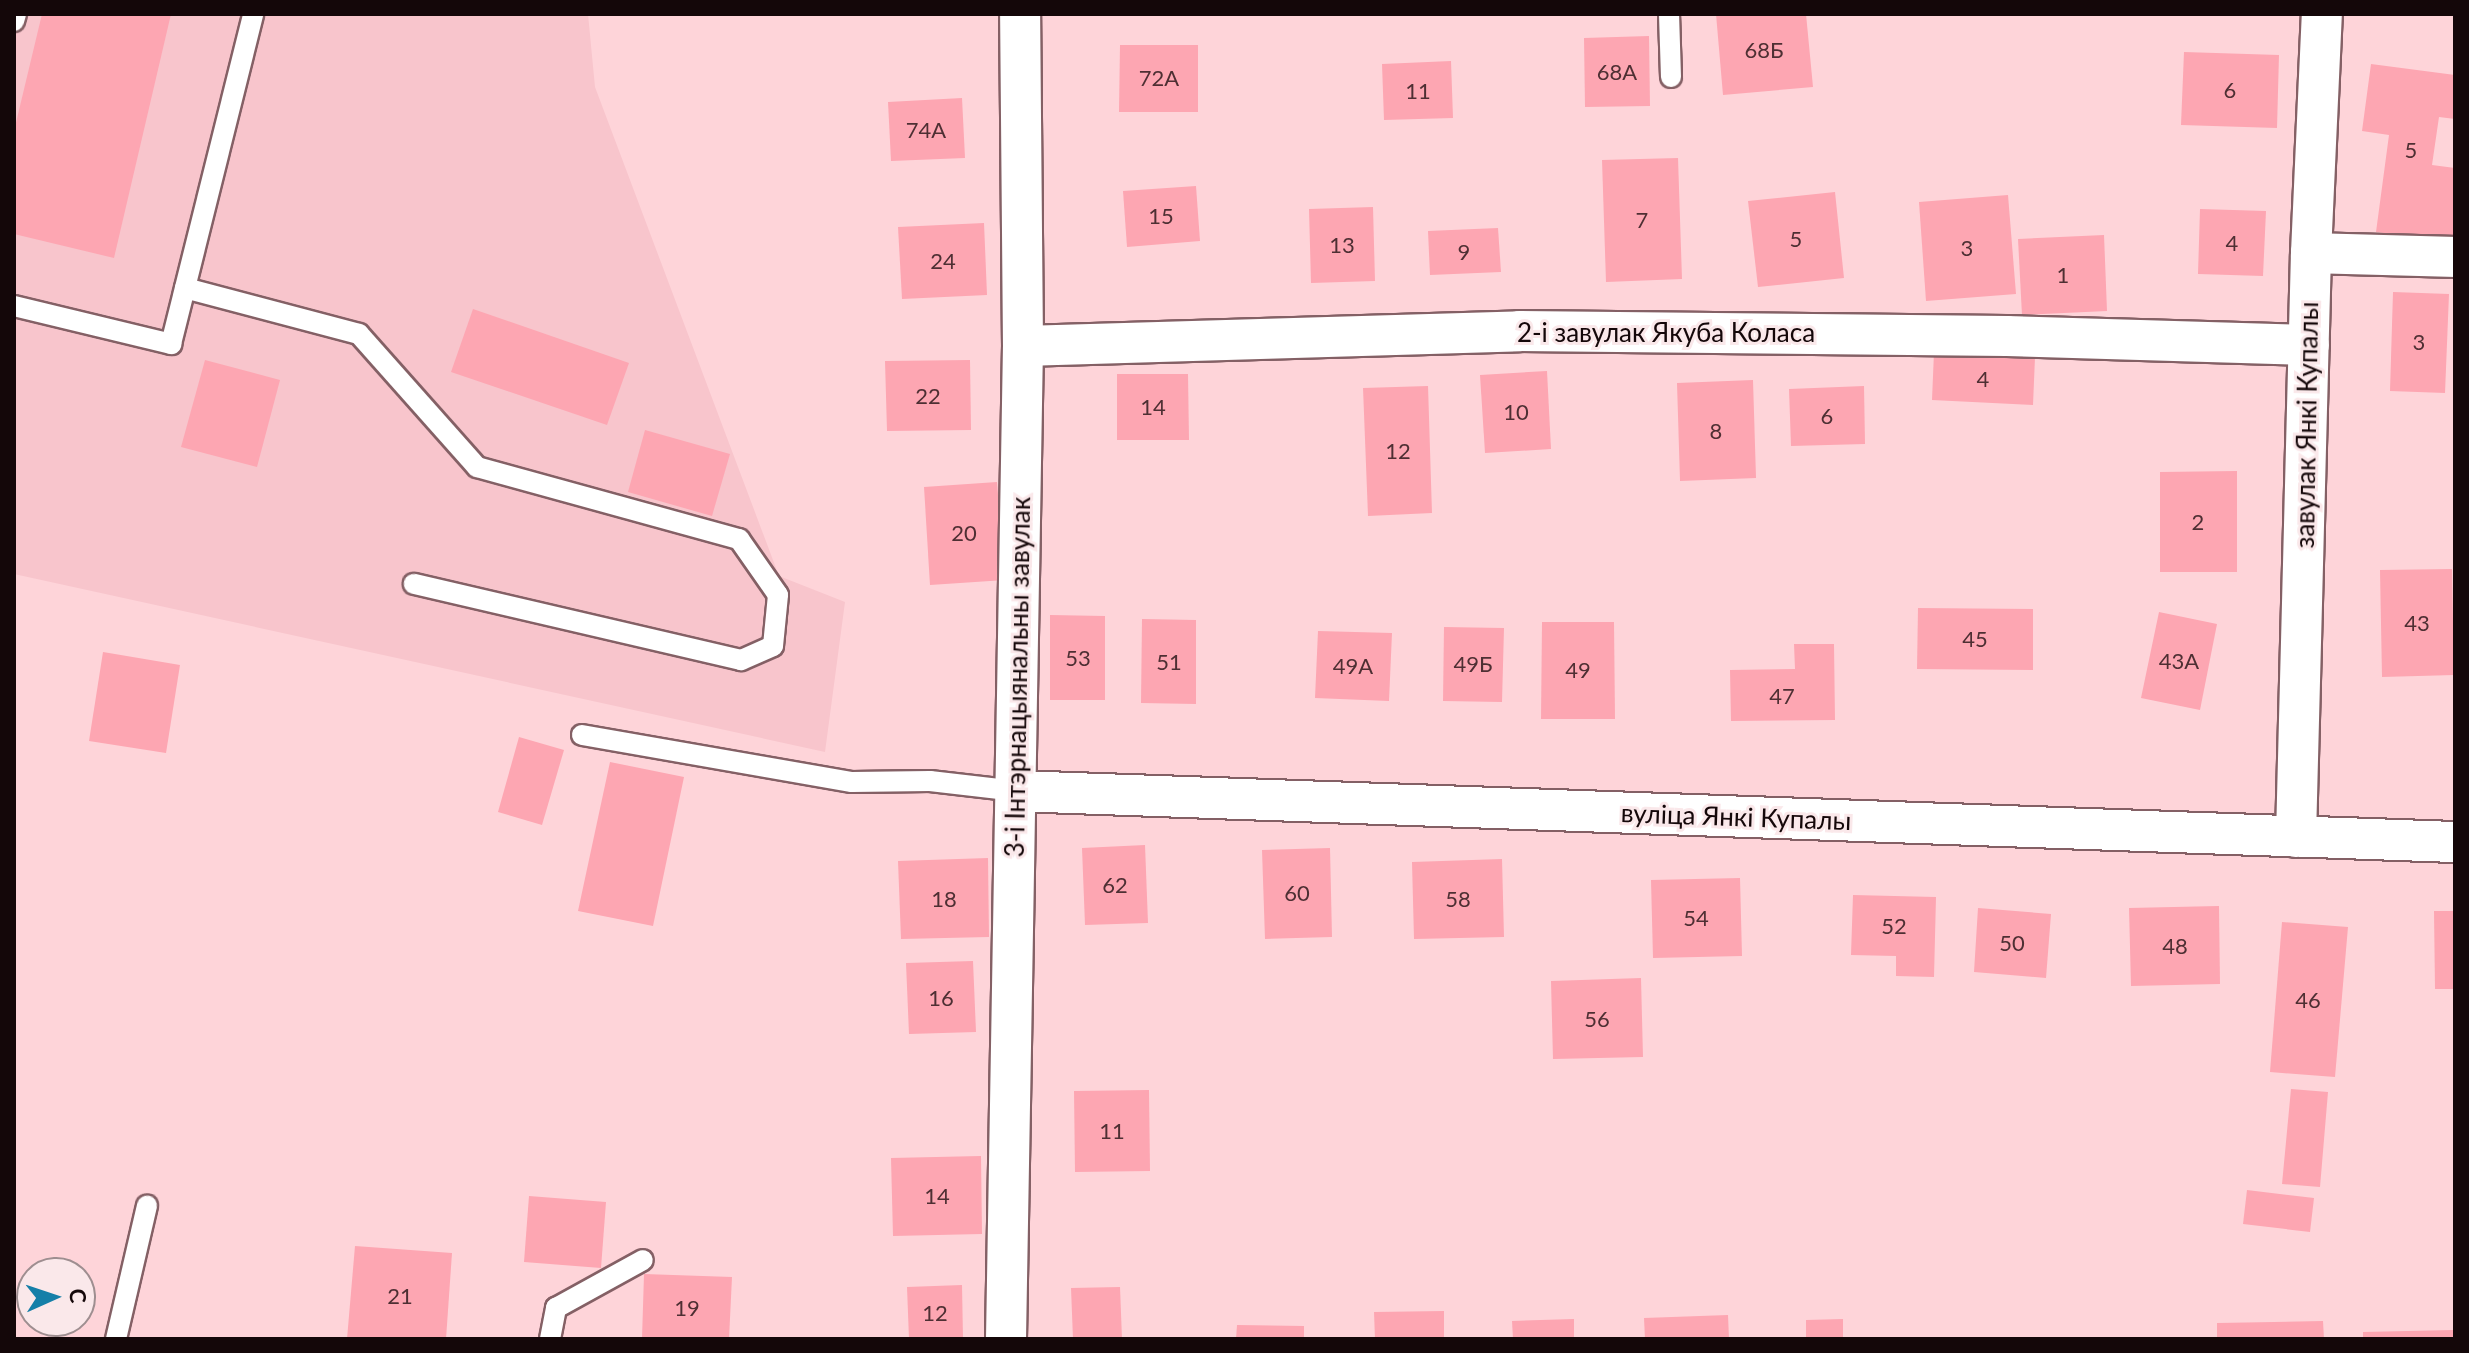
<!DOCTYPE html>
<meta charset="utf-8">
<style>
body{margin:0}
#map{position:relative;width:2469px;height:1353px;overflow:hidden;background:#fed4d9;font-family:Lato,sans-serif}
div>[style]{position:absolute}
.built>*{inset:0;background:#f8c5cc}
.building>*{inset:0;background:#fda6b2}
.roads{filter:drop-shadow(2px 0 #846065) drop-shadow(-2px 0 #846065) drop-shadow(0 2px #846065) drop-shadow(0 -2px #846065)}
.service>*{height:20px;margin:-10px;padding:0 10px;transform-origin:10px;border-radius:10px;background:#fff}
.minor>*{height:40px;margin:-20px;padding:0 20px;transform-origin:20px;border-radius:20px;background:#fff}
span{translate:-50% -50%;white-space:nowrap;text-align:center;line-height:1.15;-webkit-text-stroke:6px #fae8ea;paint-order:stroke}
.number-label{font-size:22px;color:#4e2f33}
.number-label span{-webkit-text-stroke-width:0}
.street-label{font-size:26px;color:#140709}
.frame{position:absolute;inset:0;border:16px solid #140709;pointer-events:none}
.north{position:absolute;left:16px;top:1257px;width:80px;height:80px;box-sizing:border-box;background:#fae8ea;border:2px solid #9e8e90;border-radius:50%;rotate:87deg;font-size:22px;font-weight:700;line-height:32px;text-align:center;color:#140709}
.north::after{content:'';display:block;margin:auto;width:28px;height:36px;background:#157fa8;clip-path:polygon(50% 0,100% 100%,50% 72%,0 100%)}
</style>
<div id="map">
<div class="built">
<div style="clip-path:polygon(14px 14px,588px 14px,595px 87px,779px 576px,845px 602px,825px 752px,14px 574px)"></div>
</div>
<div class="building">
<div style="clip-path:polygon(42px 14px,171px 14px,114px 258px,14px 234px,14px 131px)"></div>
<div style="clip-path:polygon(1716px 14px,1806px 14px,1813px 87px,1723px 95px)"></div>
<div style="clip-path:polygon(1649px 36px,1650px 106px,1585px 107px,1584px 38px)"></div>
<div style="clip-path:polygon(1120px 45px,1198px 45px,1198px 112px,1119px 112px)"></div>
<div style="clip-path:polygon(2184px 52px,2279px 55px,2277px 128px,2181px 125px)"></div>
<div style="clip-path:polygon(1451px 61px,1453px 118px,1384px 120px,1382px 64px)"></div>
<div style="clip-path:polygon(2371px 64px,2455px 75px,2455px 119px,2439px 117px,2432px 165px,2455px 168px,2455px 243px,2376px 232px,2389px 135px,2362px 131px)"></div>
<div style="clip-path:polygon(962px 98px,965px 158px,891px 161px,888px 102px)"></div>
<div style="clip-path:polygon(1678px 158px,1682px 279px,1606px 282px,1602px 160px)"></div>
<div style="clip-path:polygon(1196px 186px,1200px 241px,1127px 247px,1123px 191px)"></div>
<div style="clip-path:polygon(1835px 192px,1844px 278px,1758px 287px,1748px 201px)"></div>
<div style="clip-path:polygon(2008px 195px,2016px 294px,1926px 301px,1919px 202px)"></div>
<div style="clip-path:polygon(1373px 207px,1375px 281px,1311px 283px,1309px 209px)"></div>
<div style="clip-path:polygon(2200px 209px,2266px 211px,2263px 276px,2198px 274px)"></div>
<div style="clip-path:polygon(984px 223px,987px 295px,902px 299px,898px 227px)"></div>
<div style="clip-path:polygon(1498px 228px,1501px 272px,1430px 275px,1428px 231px)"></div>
<div style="clip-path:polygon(2104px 235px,2107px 311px,2022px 315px,2018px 239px)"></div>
<div style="clip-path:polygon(2393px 292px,2449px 294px,2445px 393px,2390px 391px)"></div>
<div style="clip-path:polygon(473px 309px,629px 363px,607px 425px,451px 372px)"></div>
<div style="clip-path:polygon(1934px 352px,2035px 357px,2033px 405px,1932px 400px)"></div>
<div style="clip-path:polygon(205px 360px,280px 380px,257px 467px,181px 447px)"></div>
<div style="clip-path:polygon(970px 360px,971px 430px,887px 431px,885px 361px)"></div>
<div style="clip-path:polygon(1547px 371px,1551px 449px,1485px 453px,1480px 375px)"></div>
<div style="clip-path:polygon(1117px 374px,1188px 374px,1189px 440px,1117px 440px)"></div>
<div style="clip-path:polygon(1753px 380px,1756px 478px,1680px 481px,1677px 383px)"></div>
<div style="clip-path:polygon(1428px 386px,1432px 513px,1368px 516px,1363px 388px)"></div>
<div style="clip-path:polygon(1864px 386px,1865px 444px,1791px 446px,1789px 389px)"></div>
<div style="clip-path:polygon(645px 430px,730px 454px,712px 516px,628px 492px)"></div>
<div style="clip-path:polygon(2237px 471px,2237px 572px,2160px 572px,2160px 472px)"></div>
<div style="clip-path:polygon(997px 482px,1005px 580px,930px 585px,924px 487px)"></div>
<div style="clip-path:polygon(2452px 569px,2454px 675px,2382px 677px,2380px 570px)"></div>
<div style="clip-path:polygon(1918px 608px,2033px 609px,2033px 670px,1917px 669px)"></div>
<div style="clip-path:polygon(2159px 612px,2217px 624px,2200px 710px,2141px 698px)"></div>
<div style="clip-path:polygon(1050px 615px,1105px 616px,1105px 700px,1050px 700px)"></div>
<div style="clip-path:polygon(1142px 619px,1196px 620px,1196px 704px,1141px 703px)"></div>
<div style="clip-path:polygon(1542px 622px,1614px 622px,1615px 719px,1541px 719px)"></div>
<div style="clip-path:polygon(1444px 627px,1504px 628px,1502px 702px,1443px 701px)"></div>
<div style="clip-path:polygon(1318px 631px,1392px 633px,1389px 701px,1315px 698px)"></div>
<div style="clip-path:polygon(1794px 644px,1834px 644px,1835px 720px,1731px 721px,1730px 670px,1795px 669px)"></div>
<div style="clip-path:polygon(103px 652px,180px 665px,166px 753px,89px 741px)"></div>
<div style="clip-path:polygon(519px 737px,564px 750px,542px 825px,498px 812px)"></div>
<div style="clip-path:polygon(610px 762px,684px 777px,653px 926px,578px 911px)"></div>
<div style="clip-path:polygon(1145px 845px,1148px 923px,1085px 925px,1082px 848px)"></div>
<div style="clip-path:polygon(1330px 848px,1332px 937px,1265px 939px,1262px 850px)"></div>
<div style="clip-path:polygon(988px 858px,989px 937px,901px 939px,898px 861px)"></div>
<div style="clip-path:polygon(1502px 859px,1504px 937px,1414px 939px,1412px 862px)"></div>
<div style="clip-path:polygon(1740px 878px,1742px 956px,1653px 958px,1651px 880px)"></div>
<div style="clip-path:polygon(1853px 895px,1936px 897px,1934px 977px,1896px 976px,1896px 956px,1851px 955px)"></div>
<div style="clip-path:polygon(2219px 906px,2220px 984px,2131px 986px,2129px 908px)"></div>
<div style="clip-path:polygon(1978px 908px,2051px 914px,2046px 978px,1974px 972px)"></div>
<div style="clip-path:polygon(2434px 911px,2455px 911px,2455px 989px,2435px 989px)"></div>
<div style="clip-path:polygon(2282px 922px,2348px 927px,2335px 1077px,2270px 1072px)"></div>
<div style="clip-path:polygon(973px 961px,976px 1032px,909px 1034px,906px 963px)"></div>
<div style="clip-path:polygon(1641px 978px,1643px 1057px,1553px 1059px,1551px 981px)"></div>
<div style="clip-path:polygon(2291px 1089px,2328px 1092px,2320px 1187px,2282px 1184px)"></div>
<div style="clip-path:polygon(1149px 1090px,1150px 1171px,1075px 1172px,1074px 1091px)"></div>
<div style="clip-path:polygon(981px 1156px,982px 1234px,893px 1236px,891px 1158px)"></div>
<div style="clip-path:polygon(2247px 1190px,2314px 1198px,2310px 1232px,2243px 1224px)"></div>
<div style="clip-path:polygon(529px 1196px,606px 1202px,601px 1268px,524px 1262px)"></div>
<div style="clip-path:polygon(355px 1246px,452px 1253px,446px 1339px,347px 1339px)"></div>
<div style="clip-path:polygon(644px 1274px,732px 1277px,729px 1339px,642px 1339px)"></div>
<div style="clip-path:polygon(962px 1285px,963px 1339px,909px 1339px,907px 1287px)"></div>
<div style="clip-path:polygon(1120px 1287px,1122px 1339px,1073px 1339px,1071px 1288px)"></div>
<div style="clip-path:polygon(1444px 1311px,1444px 1339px,1375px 1339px,1374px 1312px)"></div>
<div style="clip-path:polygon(1728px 1315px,1729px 1339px,1645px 1339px,1644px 1318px)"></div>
<div style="clip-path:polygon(1574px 1319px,1574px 1339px,1513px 1339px,1512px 1321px)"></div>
<div style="clip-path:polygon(1843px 1319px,1843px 1339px,1806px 1339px,1806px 1320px)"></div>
<div style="clip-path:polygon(2323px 1321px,2324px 1339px,2217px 1339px,2217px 1323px)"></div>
<div style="clip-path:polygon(1237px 1325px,1304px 1326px,1304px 1339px,1236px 1339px)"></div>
<div style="clip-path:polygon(2453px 1330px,2453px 1339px,2363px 1339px,2363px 1332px)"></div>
</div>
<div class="roads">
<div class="service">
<div style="left:1669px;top:14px;width:63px;rotate:88.2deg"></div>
<div style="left:14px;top:21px;width:7px;rotate:-74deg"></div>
<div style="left:185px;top:288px;width:180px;rotate:14.8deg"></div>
<div style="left:359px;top:334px;width:178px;rotate:48.4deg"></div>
<div style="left:477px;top:467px;width:272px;rotate:15.4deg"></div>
<div style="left:739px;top:539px;width:68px;rotate:55.1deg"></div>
<div style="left:778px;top:595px;width:51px;rotate:95.6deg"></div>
<div style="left:773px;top:646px;width:35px;rotate:156deg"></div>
<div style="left:741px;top:660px;width:336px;rotate:-166.9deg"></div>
<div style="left:14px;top:306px;width:162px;rotate:13.6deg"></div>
<div style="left:171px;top:344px;width:340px;rotate:-76deg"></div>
<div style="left:582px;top:735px;width:274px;rotate:9.9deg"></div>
<div style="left:852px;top:782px;width:78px;rotate:-0.7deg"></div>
<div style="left:930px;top:781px;width:87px;rotate:6.6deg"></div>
<div style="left:116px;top:1339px;width:137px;rotate:-76.9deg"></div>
<div style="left:550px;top:1339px;width:32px;rotate:-79deg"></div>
<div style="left:556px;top:1308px;width:99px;rotate:-28.9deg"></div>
</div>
<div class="minor">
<div style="left:2311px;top:253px;width:144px;rotate:1.6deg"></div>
<div style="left:1023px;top:346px;width:497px;rotate:-1.7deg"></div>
<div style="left:1520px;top:331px;width:487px;rotate:0.6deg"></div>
<div style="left:2007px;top:336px;width:302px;rotate:1.7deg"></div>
<div style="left:1016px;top:791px;width:1440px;rotate:2.03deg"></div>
<div style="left:2296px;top:837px;width:584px;rotate:-88.53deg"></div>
<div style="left:2311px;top:253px;width:239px;rotate:-87.4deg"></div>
<div style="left:1006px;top:1339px;width:993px;rotate:-89.02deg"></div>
<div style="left:1023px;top:346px;width:332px;rotate:-90.5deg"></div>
</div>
</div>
<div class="number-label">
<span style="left:1764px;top:50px">68Б</span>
<span style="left:1617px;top:72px">68А</span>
<span style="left:1159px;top:78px">72А</span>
<span style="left:2230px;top:90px">6</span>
<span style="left:1418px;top:91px">11</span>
<span style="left:926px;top:130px">74А</span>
<span style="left:2411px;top:150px">5</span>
<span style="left:1161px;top:216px">15</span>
<span style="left:1642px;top:220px">7</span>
<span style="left:1796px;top:239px">5</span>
<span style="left:2232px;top:243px">4</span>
<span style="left:1342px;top:245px">13</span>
<span style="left:1967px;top:248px">3</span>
<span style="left:1464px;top:252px">9</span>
<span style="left:943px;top:261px">24</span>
<span style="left:2063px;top:275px">1</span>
<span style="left:2419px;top:342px">3</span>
<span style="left:1983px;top:379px">4</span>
<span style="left:928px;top:396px">22</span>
<span style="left:1153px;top:407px">14</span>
<span style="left:1516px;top:412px">10</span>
<span style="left:1827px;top:416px">6</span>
<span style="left:1716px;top:431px">8</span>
<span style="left:1398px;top:451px">12</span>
<span style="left:2198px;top:522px">2</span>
<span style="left:964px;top:533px">20</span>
<span style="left:2417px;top:623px">43</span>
<span style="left:1975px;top:639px">45</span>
<span style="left:1078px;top:658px">53</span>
<span style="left:2179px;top:661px">43А</span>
<span style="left:1169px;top:662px">51</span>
<span style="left:1473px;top:664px">49Б</span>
<span style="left:1353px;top:666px">49А</span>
<span style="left:1578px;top:670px">49</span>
<span style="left:1782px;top:696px">47</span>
<span style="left:1115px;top:885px">62</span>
<span style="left:1297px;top:893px">60</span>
<span style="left:944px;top:899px">18</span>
<span style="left:1458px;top:899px">58</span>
<span style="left:1696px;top:918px">54</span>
<span style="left:1894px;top:926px">52</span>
<span style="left:2012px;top:943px">50</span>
<span style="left:2175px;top:946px">48</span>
<span style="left:941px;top:998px">16</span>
<span style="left:2308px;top:1000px">46</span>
<span style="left:1597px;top:1019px">56</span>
<span style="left:1112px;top:1131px">11</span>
<span style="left:937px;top:1196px">14</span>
<span style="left:400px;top:1296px">21</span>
<span style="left:687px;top:1308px">19</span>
<span style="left:935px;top:1313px">12</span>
</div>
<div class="street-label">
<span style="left:1666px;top:333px">2-і завулак Якуба Коласа</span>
<span style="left:2307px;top:425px;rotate:-89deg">завулак Янкі Купалы</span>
<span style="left:1018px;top:677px;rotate:-89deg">3-і Інтэрнацыянальны завулак</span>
<span style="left:1736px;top:817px;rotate:2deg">вуліца Янкі Купалы</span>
</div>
<div class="frame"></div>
<div class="north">С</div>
</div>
